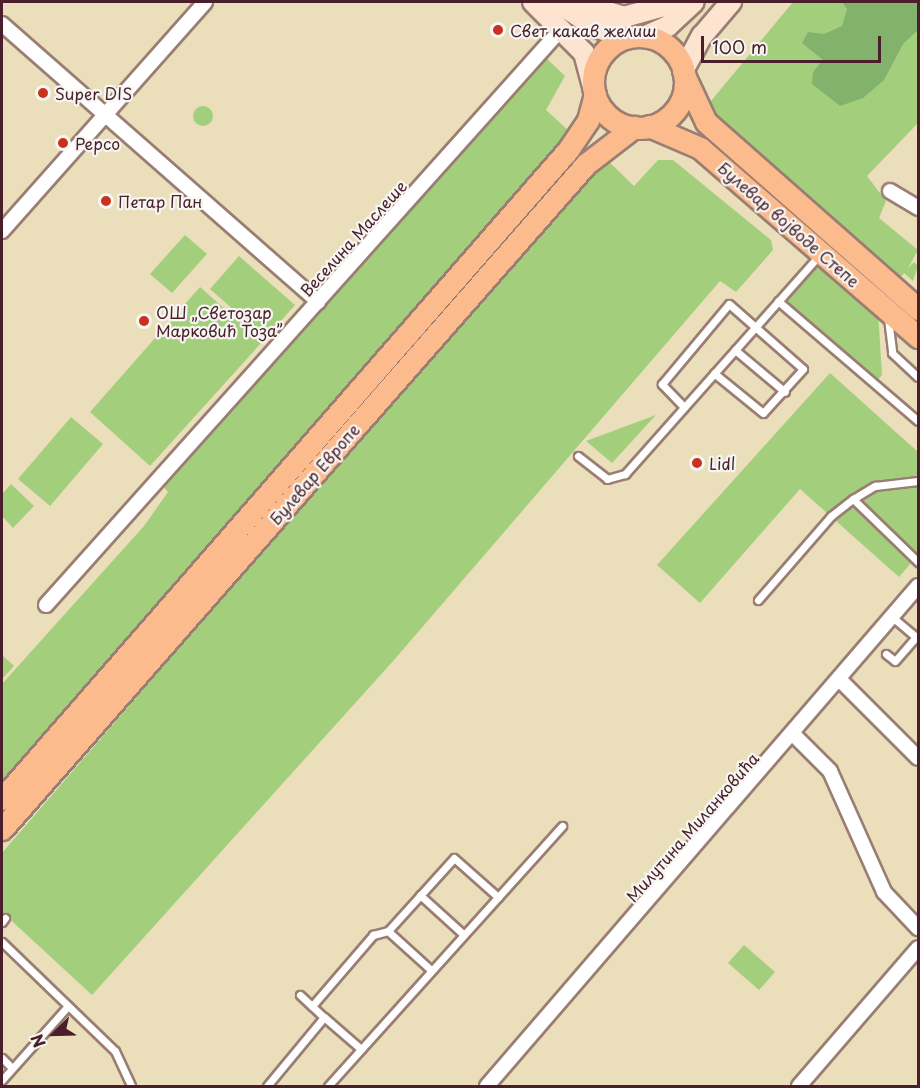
<!DOCTYPE html>
<meta charset="utf-8">
<style>
body{margin:0}
#map{position:relative;width:920px;height:1088px;overflow:hidden;background:#eadebb;font-family:"Playpen Sans",sans-serif}
div>[style]{position:absolute}
.green>*{inset:0;background:#a3cf7d}
.round{border-radius:50%}
.forest>*{inset:0;background:#82b26c}
.roads{filter:drop-shadow(2px 0 #9a7e73) drop-shadow(-2px 0 #9a7e73) drop-shadow(0 2px #9a7e73) drop-shadow(0 -2px #9a7e73)}
.lane>*{height:7px;margin:-3.5px;padding:0 3.5px;transform-origin:3.5px;border-radius:3.5px;background:#fff}
.street>*{height:14px;margin:-7px;padding:0 7px;transform-origin:7px;border-radius:7px;background:#fff}
.secondary>*{height:20px;margin:-10px;padding:0 10px;transform-origin:10px;border-radius:10px;background:#fde4d1}
.primary>*{height:21px;margin:-10.5px;padding:0 10.5px;transform-origin:10.5px;border-radius:10.5px;background:#fbbb8d}
.primary>.ring{margin:-10.5px;padding:0;box-sizing:content-box;background:none;border:21px solid #fbbb8d;border-radius:50%}
.dots>*{width:16px;height:16px;translate:-50% -50%;box-sizing:border-box;border:3px solid #f6f6f2;border-radius:50%}
span{translate:-50% -50%;white-space:nowrap;text-align:center;line-height:1.15;-webkit-text-stroke:4.5px #f6f6f2;paint-order:stroke}
.poi-label{font-size:16px;color:#4a1f2b}
.left{translate:0 -50%;text-align:left}
.street-label{font-size:16px;color:#4a1f2b}
.frame{position:absolute;inset:0;border:3px solid #4a1f2b;pointer-events:none}
.north{position:absolute;left:24px;top:1004px;width:60px;height:60px;-webkit-text-stroke:4px #f6f6f2;paint-order:stroke;rotate:247deg;font-size:16px;font-weight:700;line-height:24px;text-align:center;color:#4a1f2b}
.north::after{content:'';display:block;margin:auto;width:21px;height:27px;background:#4a1f2b;clip-path:polygon(50% 0,100% 100%,50% 72%,0 100%)}
.scale{position:absolute;left:701px;top:36px;width:180px;height:27px;box-sizing:border-box;border:3px solid #4a1f2b;border-top:0;padding-left:8px;font-size:18px;line-height:21px;white-space:nowrap;color:#4a1f2b;-webkit-text-stroke:4px #f6f6f2;paint-order:stroke}
</style>
<div id="map">
<div class="green">
<div style="clip-path:polygon(793px 2px,918px 2px,918px 123px,867px 176px,886px 201px,879px 218px,918px 250px,908px 268px,914px 262px,918px 266px,913px 281px,904px 273px,897px 282px,719px 127px,706px 107px)"></div>
<div style="clip-path:polygon(545px 57px,565px 76px,546px 110px,569px 131px,568px 136px,2px 794px,2px 684px,144px 526px,168px 492px,162px 485px)"></div>
<div class="round" style="left:193px;top:106px;width:20px;height:20px"></div>
<div style="clip-path:polygon(603px 156px,634px 186px,658px 160px,673px 160px,771px 240px,773px 250px,736px 292px,720px 281px,394px 660px,92px 995px,2px 912px,2px 853px)"></div>
<div style="clip-path:polygon(185px 235px,207px 254px,172px 293px,150px 274px)"></div>
<div style="clip-path:polygon(239px 256px,295px 305px,266px 338px,210px 289px)"></div>
<div style="clip-path:polygon(819px 259px,878px 311px,882px 375px,877px 381px,784px 301px)"></div>
<div style="clip-path:polygon(200px 287px,262px 342px,150px 466px,90px 412px)"></div>
<div style="clip-path:polygon(830px 373px,918px 452px,918px 555px,899px 577px,800px 489px,700px 603px,657px 565px)"></div>
<div style="clip-path:polygon(656px 415px,612px 463px,586px 441px)"></div>
<div style="clip-path:polygon(71px 417px,103px 444px,50px 506px,18px 479px)"></div>
<div style="clip-path:polygon(11px 484px,34px 506px,13px 528px,2px 516px,2px 494px)"></div>
<div style="clip-path:polygon(2px 655px,14px 666px,2px 679px)"></div>
<div style="clip-path:polygon(744px 945px,775px 972px,759px 990px,728px 963px)"></div>
</div>
<div class="forest">
<div style="clip-path:polygon(842px 2px,918px 2px,918px 30px,903px 44px,884px 80px,863px 98px,840px 106px,812px 84px,813px 72px,823px 60px,802px 43px,808px 32px,824px 34px,842px 26px,847px 9px)"></div>
</div>
<div class="roads">
<div class="lane">
<div style="left:778px;top:301px;width:184px;rotate:40.6deg"></div>
<div style="left:888px;top:318px;width:35px;rotate:83deg"></div>
<div style="left:892px;top:353px;width:35px;rotate:43deg"></div>
<div style="left:735px;top:350px;width:65px;rotate:40deg"></div>
<div style="left:684px;top:407px;width:32px;rotate:-134deg"></div>
<div style="left:662px;top:384px;width:104px;rotate:-50.1deg"></div>
<div style="left:729px;top:304px;width:98px;rotate:41.3deg"></div>
<div style="left:803px;top:369px;width:59px;rotate:132.3deg"></div>
<div style="left:763px;top:413px;width:63px;rotate:-140.8deg"></div>
<div style="left:578px;top:456px;width:37px;rotate:38deg"></div>
<div style="left:607px;top:479px;width:19px;rotate:-16deg"></div>
<div style="left:625px;top:474px;width:294px;rotate:-48.4deg"></div>
<div style="left:853px;top:499px;width:26px;rotate:-31deg"></div>
<div style="left:875px;top:486px;width:43px;rotate:-6.6deg"></div>
<div style="left:758px;top:600px;width:111px;rotate:-49deg"></div>
<div style="left:831px;top:516px;width:28px;rotate:-38deg"></div>
<div style="left:853px;top:499px;width:91px;rotate:44.1deg"></div>
<div style="left:886px;top:654px;width:11px;rotate:38deg"></div>
<div style="left:895px;top:661px;width:32px;rotate:-49deg"></div>
<div style="left:916px;top:637px;width:31px;rotate:-140deg"></div>
<div style="left:420px;top:895px;width:59px;rotate:42.3deg"></div>
<div style="left:2px;top:922px;width:5px;rotate:-53deg"></div>
<div style="left:2px;top:942px;width:157px;rotate:44deg"></div>
<div style="left:115px;top:1051px;width:38px;rotate:65deg"></div>
<div style="left:431px;top:970px;width:58px;rotate:-137.8deg"></div>
<div style="left:388px;top:931px;width:98px;rotate:-47.9deg"></div>
<div style="left:454px;top:858px;width:59px;rotate:41.6deg"></div>
<div style="left:300px;top:995px;width:33px;rotate:43deg"></div>
<div style="left:312px;top:1006px;width:94px;rotate:-49.3deg"></div>
<div style="left:373px;top:935px;width:16px;rotate:-15deg"></div>
<div style="left:2px;top:1058px;width:14px;rotate:45deg"></div>
<div style="left:2px;top:1080px;width:99px;rotate:-48.3deg"></div>
<div style="left:267px;top:1086px;width:89px;rotate:-50.4deg"></div>
<div style="left:324px;top:1017px;width:49px;rotate:40.9deg"></div>
<div style="left:328px;top:1086px;width:350px;rotate:-48deg"></div>
</div>
<div class="street">
<div style="left:2px;top:24px;width:421px;rotate:41.3deg"></div>
<div style="left:890px;top:191px;width:33px;rotate:31deg"></div>
<div style="left:2px;top:231px;width:306px;rotate:-48.4deg"></div>
<div style="left:46px;top:605px;width:775px;rotate:-48.19deg"></div>
<div style="left:840px;top:680px;width:110px;rotate:45deg"></div>
<div style="left:794px;top:735px;width:51px;rotate:45deg"></div>
<div style="left:830px;top:771px;width:133px;rotate:65.9deg"></div>
<div style="left:884px;top:892px;width:50px;rotate:46.6deg"></div>
<div style="left:487px;top:1086px;width:660px;rotate:-49.24deg"></div>
<div style="left:799px;top:1086px;width:182px;rotate:-49.2deg"></div>
</div>
<div class="secondary">
<div style="left:533px;top:2px;width:72px;rotate:45deg"></div>
<div style="left:584px;top:53px;width:38px;rotate:75deg"></div>
<div style="left:557px;top:2px;width:43px;rotate:33.7deg"></div>
<div style="left:593px;top:26px;width:35px;rotate:20deg"></div>
<div style="left:575px;top:2px;width:51px;rotate:17deg"></div>
<div style="left:624px;top:17px;width:57px;rotate:-15.3deg"></div>
<div style="left:646px;top:36px;width:24px;rotate:-24deg"></div>
<div style="left:668px;top:26px;width:35px;rotate:-43deg"></div>
<div style="left:683px;top:71px;width:40px;rotate:-62deg"></div>
<div style="left:702px;top:36px;width:45px;rotate:-49.5deg"></div>
</div>
<div class="primary">
<div class="ring" style="left:593px;top:36px;width:71px;height:71px"></div>
<div style="left:684px;top:75px;width:52px;rotate:64.9deg"></div>
<div style="left:706px;top:122px;width:283px;rotate:41.4deg"></div>
<div style="left:649px;top:126px;width:56px;rotate:23.3deg"></div>
<div style="left:700px;top:148px;width:289px;rotate:40.9deg"></div>
<div style="left:2px;top:799px;width:861px;rotate:-48.91deg"></div>
<div style="left:568px;top:150px;width:36px;rotate:-56deg"></div>
<div style="left:588px;top:120px;width:27px;rotate:-75deg"></div>
<div style="left:2px;top:829px;width:885px;rotate:-48.71deg"></div>
<div style="left:586px;top:164px;width:61px;rotate:-37.6deg"></div>
</div>
</div>
<div class="dots">
<div style="left:498px;top:30px;background:#c8321e"></div>
<div style="left:43px;top:93px;background:#c8321e"></div>
<div style="left:63px;top:143px;background:#c8321e"></div>
<div style="left:106px;top:201px;background:#c8321e"></div>
<div style="left:144px;top:321px;background:#c8321e"></div>
<div style="left:697px;top:463px;background:#c8321e"></div>
</div>
<div class="poi-label">
<span class="left" style="left:510px;top:30px">Свет какав желиш</span>
<span class="left" style="left:55px;top:93px">Super DIS</span>
<span class="left" style="left:75px;top:143px">Pepco</span>
<span class="left" style="left:118px;top:201px">Петар Пан</span>
<span class="left" style="left:156px;top:321px">ОШ „Светозар<br>Марковић Тоза”</span>
<span class="left" style="left:709px;top:463px">Lidl</span>
</div>
<div class="street-label">
<span style="left:789px;top:224px;rotate:41deg">Булевар војводе Степе</span>
<span style="left:353px;top:238px;rotate:-48deg">Веселина Маслеше</span>
<span style="left:314px;top:474px;rotate:-49deg">Булевар Европе</span>
<span style="left:692px;top:827px;rotate:-49deg">Милутина Миланковића</span>
</div>
<div class="frame"></div>
<div class="north">N</div>
<div class="scale">100 m</div>
</div>
